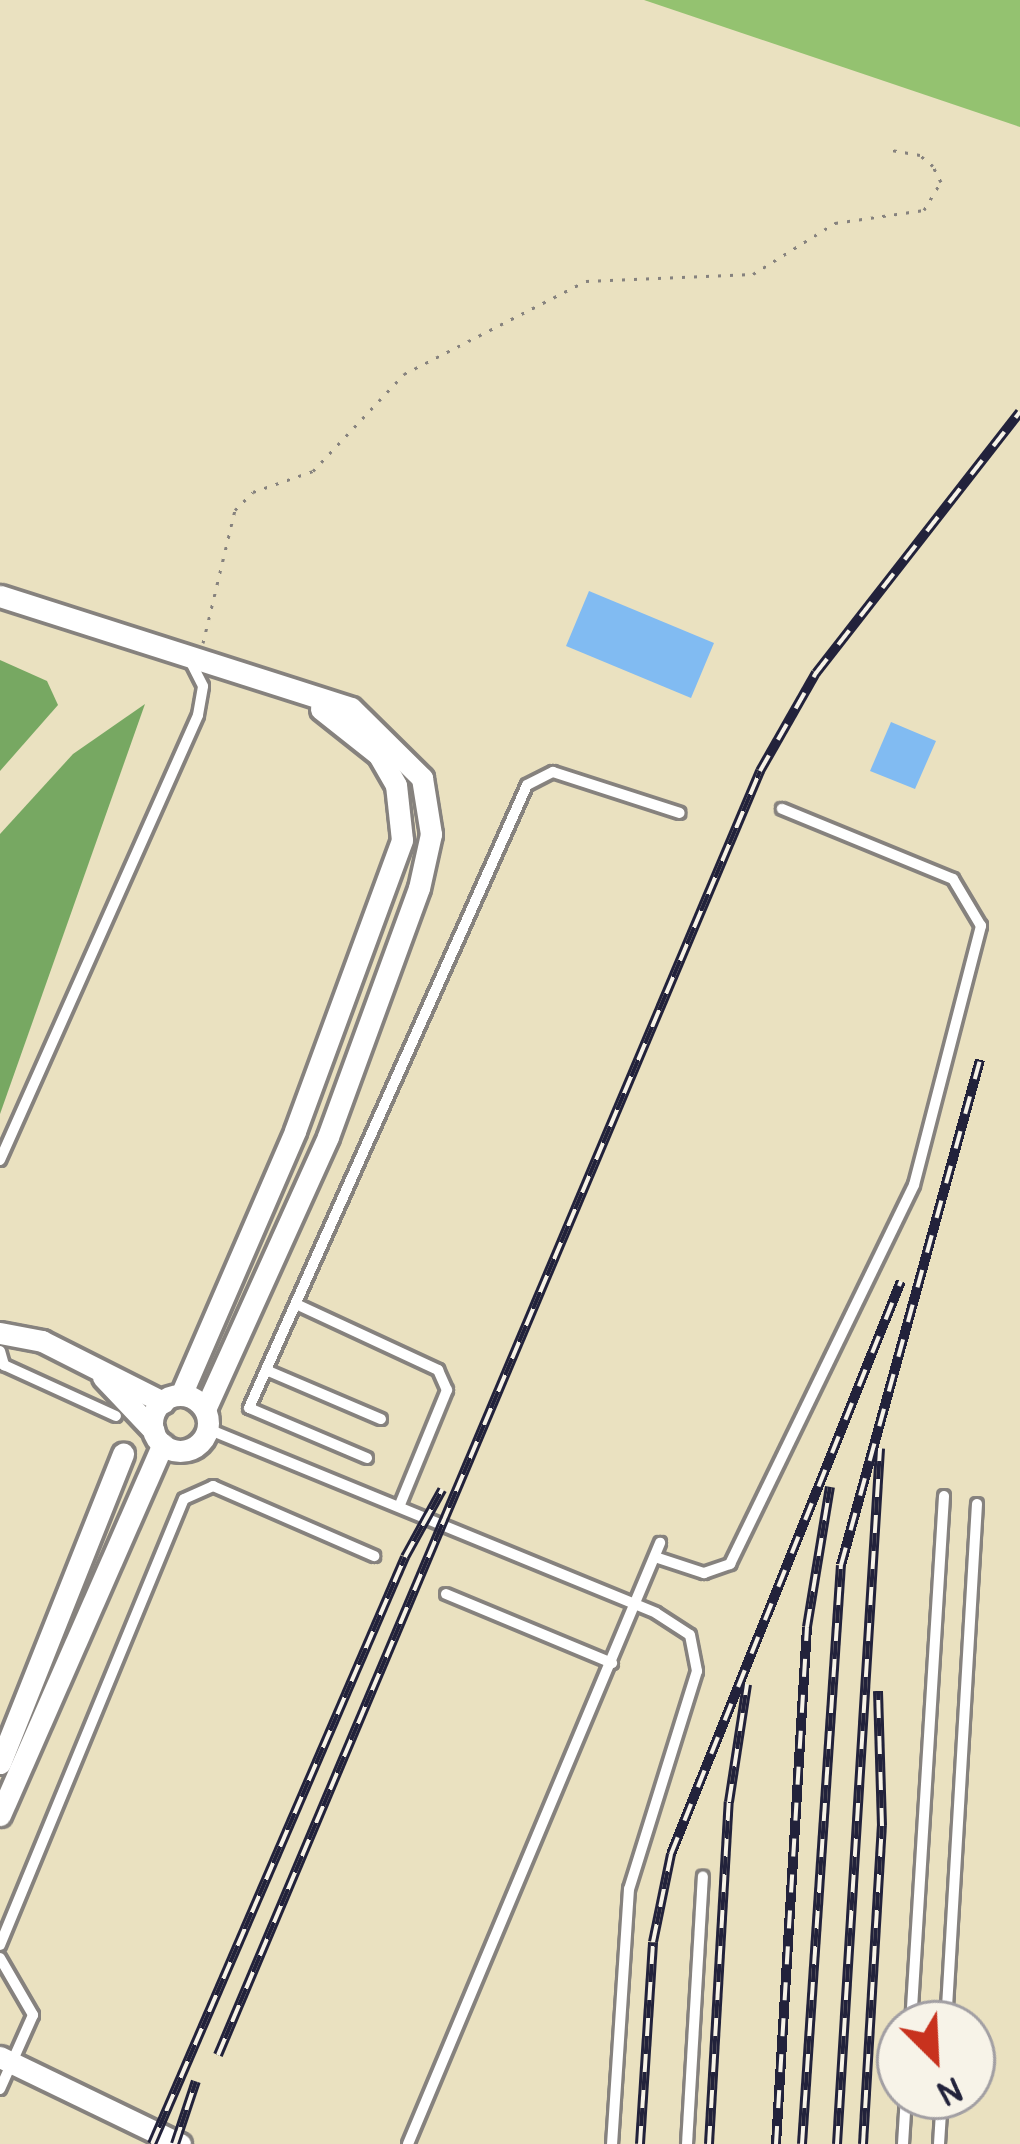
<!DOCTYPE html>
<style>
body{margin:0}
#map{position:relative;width:1020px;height:2144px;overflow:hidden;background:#eae1c0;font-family:Pangolin,sans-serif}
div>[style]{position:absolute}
.green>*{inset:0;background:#94c270}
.forest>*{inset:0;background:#77a862}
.water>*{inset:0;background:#81bbf2}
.path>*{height:3px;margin-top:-1.5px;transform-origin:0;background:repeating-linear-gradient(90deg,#86827e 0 3px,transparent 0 12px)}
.roads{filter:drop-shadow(3px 0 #86827e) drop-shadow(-3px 0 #86827e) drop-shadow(0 3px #86827e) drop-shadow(0 -3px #86827e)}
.lane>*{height:10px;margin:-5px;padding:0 5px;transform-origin:5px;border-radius:5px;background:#fff}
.street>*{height:21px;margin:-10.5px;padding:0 10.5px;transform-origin:10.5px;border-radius:10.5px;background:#fff}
.street>.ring{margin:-10.5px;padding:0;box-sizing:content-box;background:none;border:21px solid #fff;border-radius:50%}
.rail>*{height:10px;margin-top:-5px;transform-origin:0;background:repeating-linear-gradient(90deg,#f7f3e8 0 18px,#22223b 0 36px);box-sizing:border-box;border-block:3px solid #22223b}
span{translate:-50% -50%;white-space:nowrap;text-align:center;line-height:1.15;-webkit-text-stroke:10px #f7f3e8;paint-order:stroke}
.north{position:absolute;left:876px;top:2000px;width:120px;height:120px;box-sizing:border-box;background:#f7f3e8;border:3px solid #a29fa3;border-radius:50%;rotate:156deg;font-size:33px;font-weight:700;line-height:48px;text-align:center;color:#22223b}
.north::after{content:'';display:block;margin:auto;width:42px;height:54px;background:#c8321e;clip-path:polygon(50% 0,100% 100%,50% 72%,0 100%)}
</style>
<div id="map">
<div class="green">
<div style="clip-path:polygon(644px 0,1020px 0,1020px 127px)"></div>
</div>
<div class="forest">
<div style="clip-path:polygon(0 660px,47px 681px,58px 705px,0 771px)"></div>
<div style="clip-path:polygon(145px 704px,0 1114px,0 834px,73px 754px)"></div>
</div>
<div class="water">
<div style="clip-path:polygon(589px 591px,714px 643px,691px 698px,566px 646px)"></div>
<div style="clip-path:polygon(891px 722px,936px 741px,915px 789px,870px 771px)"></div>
</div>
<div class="path">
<div style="left:203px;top:643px;width:137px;rotate:-76.5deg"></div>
<div style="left:235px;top:510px;width:25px;rotate:-45deg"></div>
<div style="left:253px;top:492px;width:64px;rotate:-19.3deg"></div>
<div style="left:313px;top:471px;width:133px;rotate:-46.8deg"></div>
<div style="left:404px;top:374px;width:204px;rotate:-27.1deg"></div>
<div style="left:586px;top:281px;width:167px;rotate:-2.4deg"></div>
<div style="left:753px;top:274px;width:97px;rotate:-31.9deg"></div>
<div style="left:835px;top:223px;width:90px;rotate:-8.3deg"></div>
<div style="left:924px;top:210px;width:33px;rotate:-59deg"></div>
<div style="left:941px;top:182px;width:18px;rotate:-117deg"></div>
<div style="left:933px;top:166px;width:17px;rotate:-140deg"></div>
<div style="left:920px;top:155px;width:29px;rotate:-170deg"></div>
</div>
<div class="roads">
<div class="lane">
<div style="left:0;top:1160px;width:487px;rotate:-66deg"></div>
<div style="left:198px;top:715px;width:29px;rotate:-80deg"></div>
<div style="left:203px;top:686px;width:28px;rotate:-117deg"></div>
<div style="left:296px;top:1304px;width:157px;rotate:24.9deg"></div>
<div style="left:438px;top:1370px;width:22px;rotate:66deg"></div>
<div style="left:447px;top:1390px;width:126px;rotate:112.3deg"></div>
<div style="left:0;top:1351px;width:15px;rotate:74deg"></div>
<div style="left:4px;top:1365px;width:123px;rotate:24.5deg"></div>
<div style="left:266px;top:1370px;width:125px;rotate:23.1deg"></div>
<div style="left:208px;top:1429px;width:484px;rotate:22.3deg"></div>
<div style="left:656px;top:1613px;width:40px;rotate:32.9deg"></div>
<div style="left:690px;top:1635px;width:37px;rotate:79deg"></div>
<div style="left:697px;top:1671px;width:228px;rotate:107.3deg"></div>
<div style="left:629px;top:1889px;width:256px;rotate:93.8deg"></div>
<div style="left:367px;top:1458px;width:128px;rotate:-157deg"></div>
<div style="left:249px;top:1408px;width:682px;rotate:-65.95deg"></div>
<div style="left:527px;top:785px;width:29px;rotate:-27deg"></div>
<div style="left:553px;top:772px;width:133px;rotate:17.9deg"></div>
<div style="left:655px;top:1557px;width:52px;rotate:18.1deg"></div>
<div style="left:704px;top:1573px;width:28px;rotate:-19deg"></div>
<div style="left:730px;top:1564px;width:421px;rotate:-64.1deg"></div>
<div style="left:914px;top:1185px;width:268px;rotate:-75.5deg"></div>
<div style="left:981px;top:926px;width:55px;rotate:-120.8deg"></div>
<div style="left:953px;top:879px;width:185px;rotate:-157.7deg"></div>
<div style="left:446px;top:1594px;width:180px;rotate:22.6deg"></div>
<div style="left:0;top:1945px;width:482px;rotate:-67.6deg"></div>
<div style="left:184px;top:1499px;width:32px;rotate:-24deg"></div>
<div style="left:213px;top:1486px;width:176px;rotate:23.5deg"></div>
<div style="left:0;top:1958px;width:66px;rotate:59.9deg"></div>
<div style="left:33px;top:2015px;width:81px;rotate:114deg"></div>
<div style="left:911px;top:2024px;width:529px;rotate:-86.42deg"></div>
<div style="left:946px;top:2024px;width:521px;rotate:-86.59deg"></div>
<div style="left:408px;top:2144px;width:652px;rotate:-67.25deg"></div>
<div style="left:687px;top:2144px;width:268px;rotate:-86.6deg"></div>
<div style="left:903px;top:2144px;width:48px;rotate:-86.4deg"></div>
<div style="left:939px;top:2144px;width:48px;rotate:-86.4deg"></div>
</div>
<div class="street">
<div style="left:0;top:596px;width:368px;rotate:17.7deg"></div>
<div style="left:351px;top:708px;width:100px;rotate:44.6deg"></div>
<div style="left:422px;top:778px;width:57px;rotate:80.9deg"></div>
<div style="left:431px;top:834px;width:55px;rotate:102.5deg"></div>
<div style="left:419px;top:888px;width:265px;rotate:110.1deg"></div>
<div style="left:328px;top:1137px;width:299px;rotate:114.3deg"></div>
<div style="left:0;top:1333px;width:43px;rotate:10.8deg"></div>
<div style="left:42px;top:1341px;width:136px;rotate:26.8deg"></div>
<div style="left:103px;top:1377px;width:74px;rotate:46.6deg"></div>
<div style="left:181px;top:1395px;width:288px;rotate:-66.6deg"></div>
<div style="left:295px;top:1131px;width:310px;rotate:-69.8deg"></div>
<div style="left:402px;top:840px;width:55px;rotate:-96.2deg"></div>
<div style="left:396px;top:785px;width:34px;rotate:-120deg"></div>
<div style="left:379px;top:755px;width:74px;rotate:-141.6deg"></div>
<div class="ring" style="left:152px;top:1395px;width:35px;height:35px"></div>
<div style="left:0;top:1763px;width:333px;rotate:-68.3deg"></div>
<div style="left:0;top:1815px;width:405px;rotate:-66.3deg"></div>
<div style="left:0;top:2057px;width:200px;rotate:25.8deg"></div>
</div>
</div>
<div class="rail">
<div style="left:218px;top:2055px;width:1394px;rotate:-67.11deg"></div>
<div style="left:760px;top:771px;width:113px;rotate:-60.3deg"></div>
<div style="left:816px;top:673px;width:331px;rotate:-52deg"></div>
<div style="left:152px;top:2144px;width:639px;rotate:-66.68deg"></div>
<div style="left:405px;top:1557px;width:77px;rotate:-61.1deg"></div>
<div style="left:175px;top:2144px;width:66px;rotate:-71.6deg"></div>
<div style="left:640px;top:2144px;width:202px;rotate:-86.3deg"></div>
<div style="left:653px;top:1942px;width:90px;rotate:-78.4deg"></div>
<div style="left:671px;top:1854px;width:617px;rotate:-68.13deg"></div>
<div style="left:709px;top:2144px;width:343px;rotate:-86.7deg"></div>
<div style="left:729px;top:1802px;width:119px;rotate:-81.3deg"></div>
<div style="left:776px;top:2144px;width:518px;rotate:-86.57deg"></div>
<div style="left:807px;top:1627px;width:142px;rotate:-80.7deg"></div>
<div style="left:802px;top:2144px;width:580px;rotate:-86.15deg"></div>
<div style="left:841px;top:1565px;width:524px;rotate:-74.61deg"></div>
<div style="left:837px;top:2144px;width:697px;rotate:-86.46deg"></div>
<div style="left:863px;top:2144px;width:319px;rotate:-86.6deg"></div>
<div style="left:882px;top:1826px;width:135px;rotate:-91.7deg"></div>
</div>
<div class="north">N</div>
</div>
